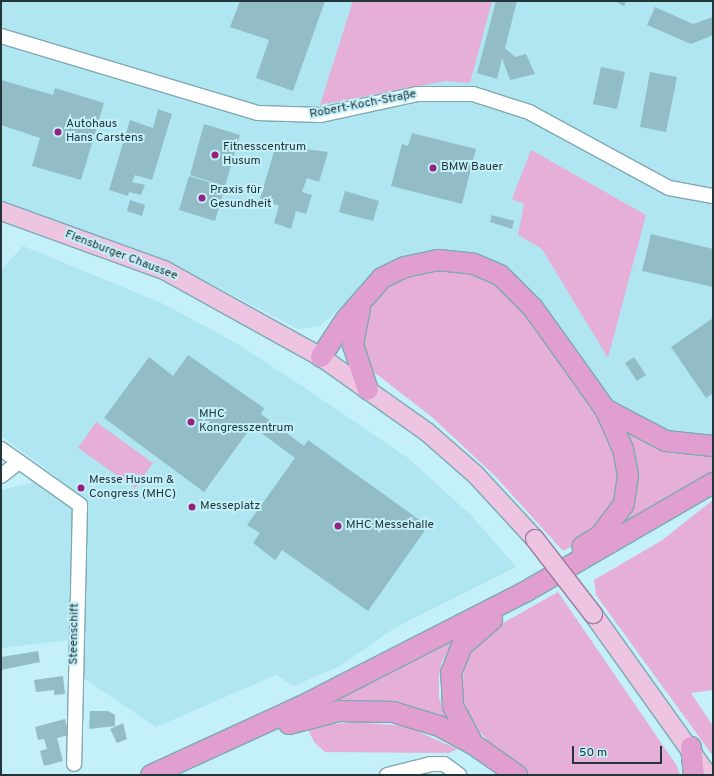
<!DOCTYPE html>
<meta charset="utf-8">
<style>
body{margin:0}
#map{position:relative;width:714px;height:776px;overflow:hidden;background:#c3f0f9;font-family:Overpass,sans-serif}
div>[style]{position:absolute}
.built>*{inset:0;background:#afe6f1}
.green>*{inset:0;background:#e5afd7}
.building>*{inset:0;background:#92bdc6}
.roads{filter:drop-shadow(1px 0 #7fa9b2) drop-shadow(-1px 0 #7fa9b2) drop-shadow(0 1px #7fa9b2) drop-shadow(0 -1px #7fa9b2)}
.minor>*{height:14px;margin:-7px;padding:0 7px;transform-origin:7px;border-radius:7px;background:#fff}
.major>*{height:18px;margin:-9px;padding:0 9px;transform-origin:9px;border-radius:9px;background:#edc5e3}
.highway>*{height:20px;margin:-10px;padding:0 10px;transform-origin:10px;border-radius:10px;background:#e19fd1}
.bridges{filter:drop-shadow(1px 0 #9e7a9b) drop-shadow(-1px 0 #9e7a9b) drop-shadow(0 1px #9e7a9b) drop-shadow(0 -1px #9e7a9b)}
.major-bridge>*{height:18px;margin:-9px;padding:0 9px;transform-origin:9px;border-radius:9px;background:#edc5e3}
.dots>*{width:11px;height:11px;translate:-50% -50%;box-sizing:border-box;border:2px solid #c3f0f9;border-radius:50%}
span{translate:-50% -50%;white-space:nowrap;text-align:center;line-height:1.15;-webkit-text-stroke:4px #c3f0f9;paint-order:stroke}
.street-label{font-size:12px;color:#233538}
.poi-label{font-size:12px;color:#233538}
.left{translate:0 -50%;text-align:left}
.frame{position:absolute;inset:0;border:2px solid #233538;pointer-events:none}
.scale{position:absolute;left:572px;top:746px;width:90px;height:18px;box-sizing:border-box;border:2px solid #233538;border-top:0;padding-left:5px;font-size:12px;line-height:14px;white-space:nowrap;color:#233538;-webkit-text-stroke:3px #c3f0f9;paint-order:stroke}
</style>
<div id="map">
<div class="built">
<div style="clip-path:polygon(1px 1px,713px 1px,713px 442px,667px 438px,378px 273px,320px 326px,298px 329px,170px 262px,1px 201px)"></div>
<div style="clip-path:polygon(23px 246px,164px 304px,236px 343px,305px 388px,408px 458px,472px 516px,516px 567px,396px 627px,340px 666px,294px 686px,276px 675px,156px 727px,70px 669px,69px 640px,1px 648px,1px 490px,57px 477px,1px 436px,1px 270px)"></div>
</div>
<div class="green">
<div style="clip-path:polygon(353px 1px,492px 1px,470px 83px,446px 81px,320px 105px)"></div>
<div style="clip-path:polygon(531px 150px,646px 215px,608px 358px,542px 249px,518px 235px,524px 204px,512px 199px)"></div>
<div style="clip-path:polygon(439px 265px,472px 270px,498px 281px,527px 311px,566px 364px,618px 449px,619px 503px,596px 532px,563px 551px,495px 476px,432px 417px,366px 366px,359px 341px,364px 313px,385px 284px)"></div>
<div style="clip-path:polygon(612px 416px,713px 450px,713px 474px,603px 540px,628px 504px)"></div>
<div style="clip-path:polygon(96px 422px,153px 463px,135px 488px,78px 448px)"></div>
<div style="clip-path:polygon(713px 500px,713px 690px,691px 693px,713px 726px,713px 756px,596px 595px,594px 580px,661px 541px)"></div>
<div style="clip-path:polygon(558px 592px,677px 766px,680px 775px,530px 775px,501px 754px,475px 727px,461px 694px,466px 657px,479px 640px,498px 626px)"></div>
<div style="clip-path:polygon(458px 636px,442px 661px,439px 676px,439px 698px,449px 723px,400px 703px,348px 700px,319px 705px)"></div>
<div style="clip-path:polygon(354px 722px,406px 726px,457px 749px,449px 753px,325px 752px,314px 742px,307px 727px)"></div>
</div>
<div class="building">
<div style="clip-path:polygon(240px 1px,325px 1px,293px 91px,256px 78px,269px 40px,230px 27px)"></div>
<div style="clip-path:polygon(496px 1px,517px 1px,505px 48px,515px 57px,526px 54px,535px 74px,510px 80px,502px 58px,497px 79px,477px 73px)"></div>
<div style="clip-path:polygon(615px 1px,626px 1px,624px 6px)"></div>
<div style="clip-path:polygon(655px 7px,693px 24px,713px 17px,713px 35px,691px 44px,647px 25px)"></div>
<div style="clip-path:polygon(601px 67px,625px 72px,617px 109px,593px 104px)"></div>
<div style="clip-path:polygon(650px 72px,677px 77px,666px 132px,640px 127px)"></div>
<div style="clip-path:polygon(1px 80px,53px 95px,55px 88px,104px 103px,81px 180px,32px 166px,40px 138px,1px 125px)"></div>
<div style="clip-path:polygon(158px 109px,172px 114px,152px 180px,135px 175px,132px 182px,145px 185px,141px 195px,129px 192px,128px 196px,109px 190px,130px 120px,153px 128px)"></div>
<div style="clip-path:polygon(204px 124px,240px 135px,225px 186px,190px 175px)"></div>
<div style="clip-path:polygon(412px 133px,476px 149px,462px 204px,391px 186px,402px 144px,408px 146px)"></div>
<div style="clip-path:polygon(276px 145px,328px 152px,319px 182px,307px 178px,302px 192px,312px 195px,306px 214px,296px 211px,291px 229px,274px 223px,279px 206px,260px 199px)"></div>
<div style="clip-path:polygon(189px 176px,225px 187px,215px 221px,179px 210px)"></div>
<div style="clip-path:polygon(345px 191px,379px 201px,373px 221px,339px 212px)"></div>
<div style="clip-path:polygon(130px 200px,145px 205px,142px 216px,127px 211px)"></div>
<div style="clip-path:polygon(492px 215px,514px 221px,512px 229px,490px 222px)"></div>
<div style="clip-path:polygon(651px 234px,713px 249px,713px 287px,642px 271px)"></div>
<div style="clip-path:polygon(713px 318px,713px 393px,706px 398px,671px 347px)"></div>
<div style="clip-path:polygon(188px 355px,264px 408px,261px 414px,304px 446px,308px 440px,428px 526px,368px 611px,282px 550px,275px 560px,253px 543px,260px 533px,247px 525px,295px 458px,252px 426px,204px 492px,104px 418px,149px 357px,173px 376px)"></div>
<div style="clip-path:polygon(634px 357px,646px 375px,637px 381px,625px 363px)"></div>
<div style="clip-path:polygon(38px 651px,40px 662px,1px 670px,1px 657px)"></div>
<div style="clip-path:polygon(63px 676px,65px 694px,54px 695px,54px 690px,36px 692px,34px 680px)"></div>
<div style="clip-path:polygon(90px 711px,108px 711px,115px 715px,115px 726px,89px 729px)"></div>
<div style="clip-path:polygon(65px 719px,69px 735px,57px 738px,63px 761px,44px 766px,40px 751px,47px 749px,44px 739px,38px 740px,35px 727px)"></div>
<div style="clip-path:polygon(123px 723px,127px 739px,117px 743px,110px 729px)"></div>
</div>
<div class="roads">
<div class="minor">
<div style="left:1px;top:36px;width:268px;rotate:16.7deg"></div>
<div style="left:258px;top:113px;width:63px;rotate:1.8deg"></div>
<div style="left:321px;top:115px;width:98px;rotate:-12.3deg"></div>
<div style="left:417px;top:94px;width:56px"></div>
<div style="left:473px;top:94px;width:59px;rotate:17.8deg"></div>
<div style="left:529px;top:112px;width:159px;rotate:28.5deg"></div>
<div style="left:669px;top:188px;width:45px;rotate:10.3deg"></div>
<div style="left:1px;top:449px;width:97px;rotate:35.3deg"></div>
<div style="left:80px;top:505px;width:259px;rotate:91.3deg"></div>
<div style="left:1px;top:476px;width:23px;rotate:-38deg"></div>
<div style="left:387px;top:775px;width:45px;rotate:-14deg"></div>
<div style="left:431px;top:764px;width:13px"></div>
<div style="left:444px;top:764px;width:19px;rotate:36deg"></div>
</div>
<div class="major">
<div style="left:1px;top:211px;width:173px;rotate:19.9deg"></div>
<div style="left:164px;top:270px;width:179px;rotate:29deg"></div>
<div style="left:321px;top:357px;width:130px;rotate:35.3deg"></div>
<div style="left:427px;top:432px;width:64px;rotate:41.2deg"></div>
<div style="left:475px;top:474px;width:88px;rotate:47.3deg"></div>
<div style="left:593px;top:614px;width:198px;rotate:54.5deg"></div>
</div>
<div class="highway">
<div style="left:360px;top:308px;width:38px;rotate:101deg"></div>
<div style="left:353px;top:345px;width:47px;rotate:71.6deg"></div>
<div style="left:321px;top:357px;width:45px;rotate:-56.7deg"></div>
<div style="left:346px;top:319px;width:55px;rotate:-48.7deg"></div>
<div style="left:382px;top:278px;width:25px;rotate:-26deg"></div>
<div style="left:405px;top:267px;width:34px;rotate:-12deg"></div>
<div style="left:438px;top:260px;width:36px;rotate:6deg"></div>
<div style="left:474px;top:264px;width:28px;rotate:23deg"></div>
<div style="left:500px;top:275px;width:47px;rotate:45deg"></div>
<div style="left:533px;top:308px;width:65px;rotate:54.4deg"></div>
<div style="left:571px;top:361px;width:59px;rotate:54.7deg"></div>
<div style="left:605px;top:409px;width:44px;rotate:65.8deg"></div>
<div style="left:623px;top:449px;width:26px;rotate:79deg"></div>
<div style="left:628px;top:475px;width:29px;rotate:98deg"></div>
<div style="left:624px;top:504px;width:39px;rotate:127deg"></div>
<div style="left:601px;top:535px;width:22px;rotate:148deg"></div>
<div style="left:605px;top:409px;width:69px;rotate:27.7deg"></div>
<div style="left:666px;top:441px;width:47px;rotate:6.1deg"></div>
<div style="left:289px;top:724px;width:52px;rotate:-14.6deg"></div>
<div style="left:339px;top:711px;width:54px;rotate:1.1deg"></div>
<div style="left:393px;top:712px;width:48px;rotate:16.9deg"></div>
<div style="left:439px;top:726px;width:38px;rotate:28deg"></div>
<div style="left:473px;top:744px;width:54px;rotate:35.2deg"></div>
<div style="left:473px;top:744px;width:43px;rotate:-117.8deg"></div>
<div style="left:453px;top:706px;width:33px;rotate:-93deg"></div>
<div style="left:451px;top:673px;width:29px;rotate:-68deg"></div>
<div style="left:462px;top:646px;width:40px;rotate:-41deg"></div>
<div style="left:691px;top:747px;width:28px;rotate:84deg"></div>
<div style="left:151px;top:775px;width:166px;rotate:-24.6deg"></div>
<div style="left:302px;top:706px;width:250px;rotate:-27.1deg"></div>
<div style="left:525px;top:592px;width:217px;rotate:-30.1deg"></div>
</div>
</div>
<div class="bridges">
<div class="major-bridge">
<div style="left:535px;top:539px;width:95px;rotate:52.3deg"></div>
</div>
</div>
<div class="dots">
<div style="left:58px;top:132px;background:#942180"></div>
<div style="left:215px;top:155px;background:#942180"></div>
<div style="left:433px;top:168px;background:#942180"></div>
<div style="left:202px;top:198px;background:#942180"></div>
<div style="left:191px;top:422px;background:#942180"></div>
<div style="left:81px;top:488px;background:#942180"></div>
<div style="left:192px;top:507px;background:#942180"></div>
<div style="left:338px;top:526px;background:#942180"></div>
</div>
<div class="street-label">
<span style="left:363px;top:105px;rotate:-11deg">Robert-Koch-Straße</span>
<span style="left:121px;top:256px;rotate:21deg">Flensburger Chaussee</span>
<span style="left:75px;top:634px;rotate:-89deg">Steenschift</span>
</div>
<div class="poi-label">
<span class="left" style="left:66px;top:132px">Autohaus<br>Hans Carstens</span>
<span class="left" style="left:223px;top:155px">Fitnesscentrum<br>Husum</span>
<span class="left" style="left:441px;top:168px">BMW Bauer</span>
<span class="left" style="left:210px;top:198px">Praxis für<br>Gesundheit</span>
<span class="left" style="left:199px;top:422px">MHC<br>Kongresszentrum</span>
<span class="left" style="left:89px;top:488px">Messe Husum &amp;<br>Congress (MHC)</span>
<span class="left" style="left:200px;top:507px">Messeplatz</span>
<span class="left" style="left:346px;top:526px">MHC Messehalle</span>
</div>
<div class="frame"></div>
<div class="scale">50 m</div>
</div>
